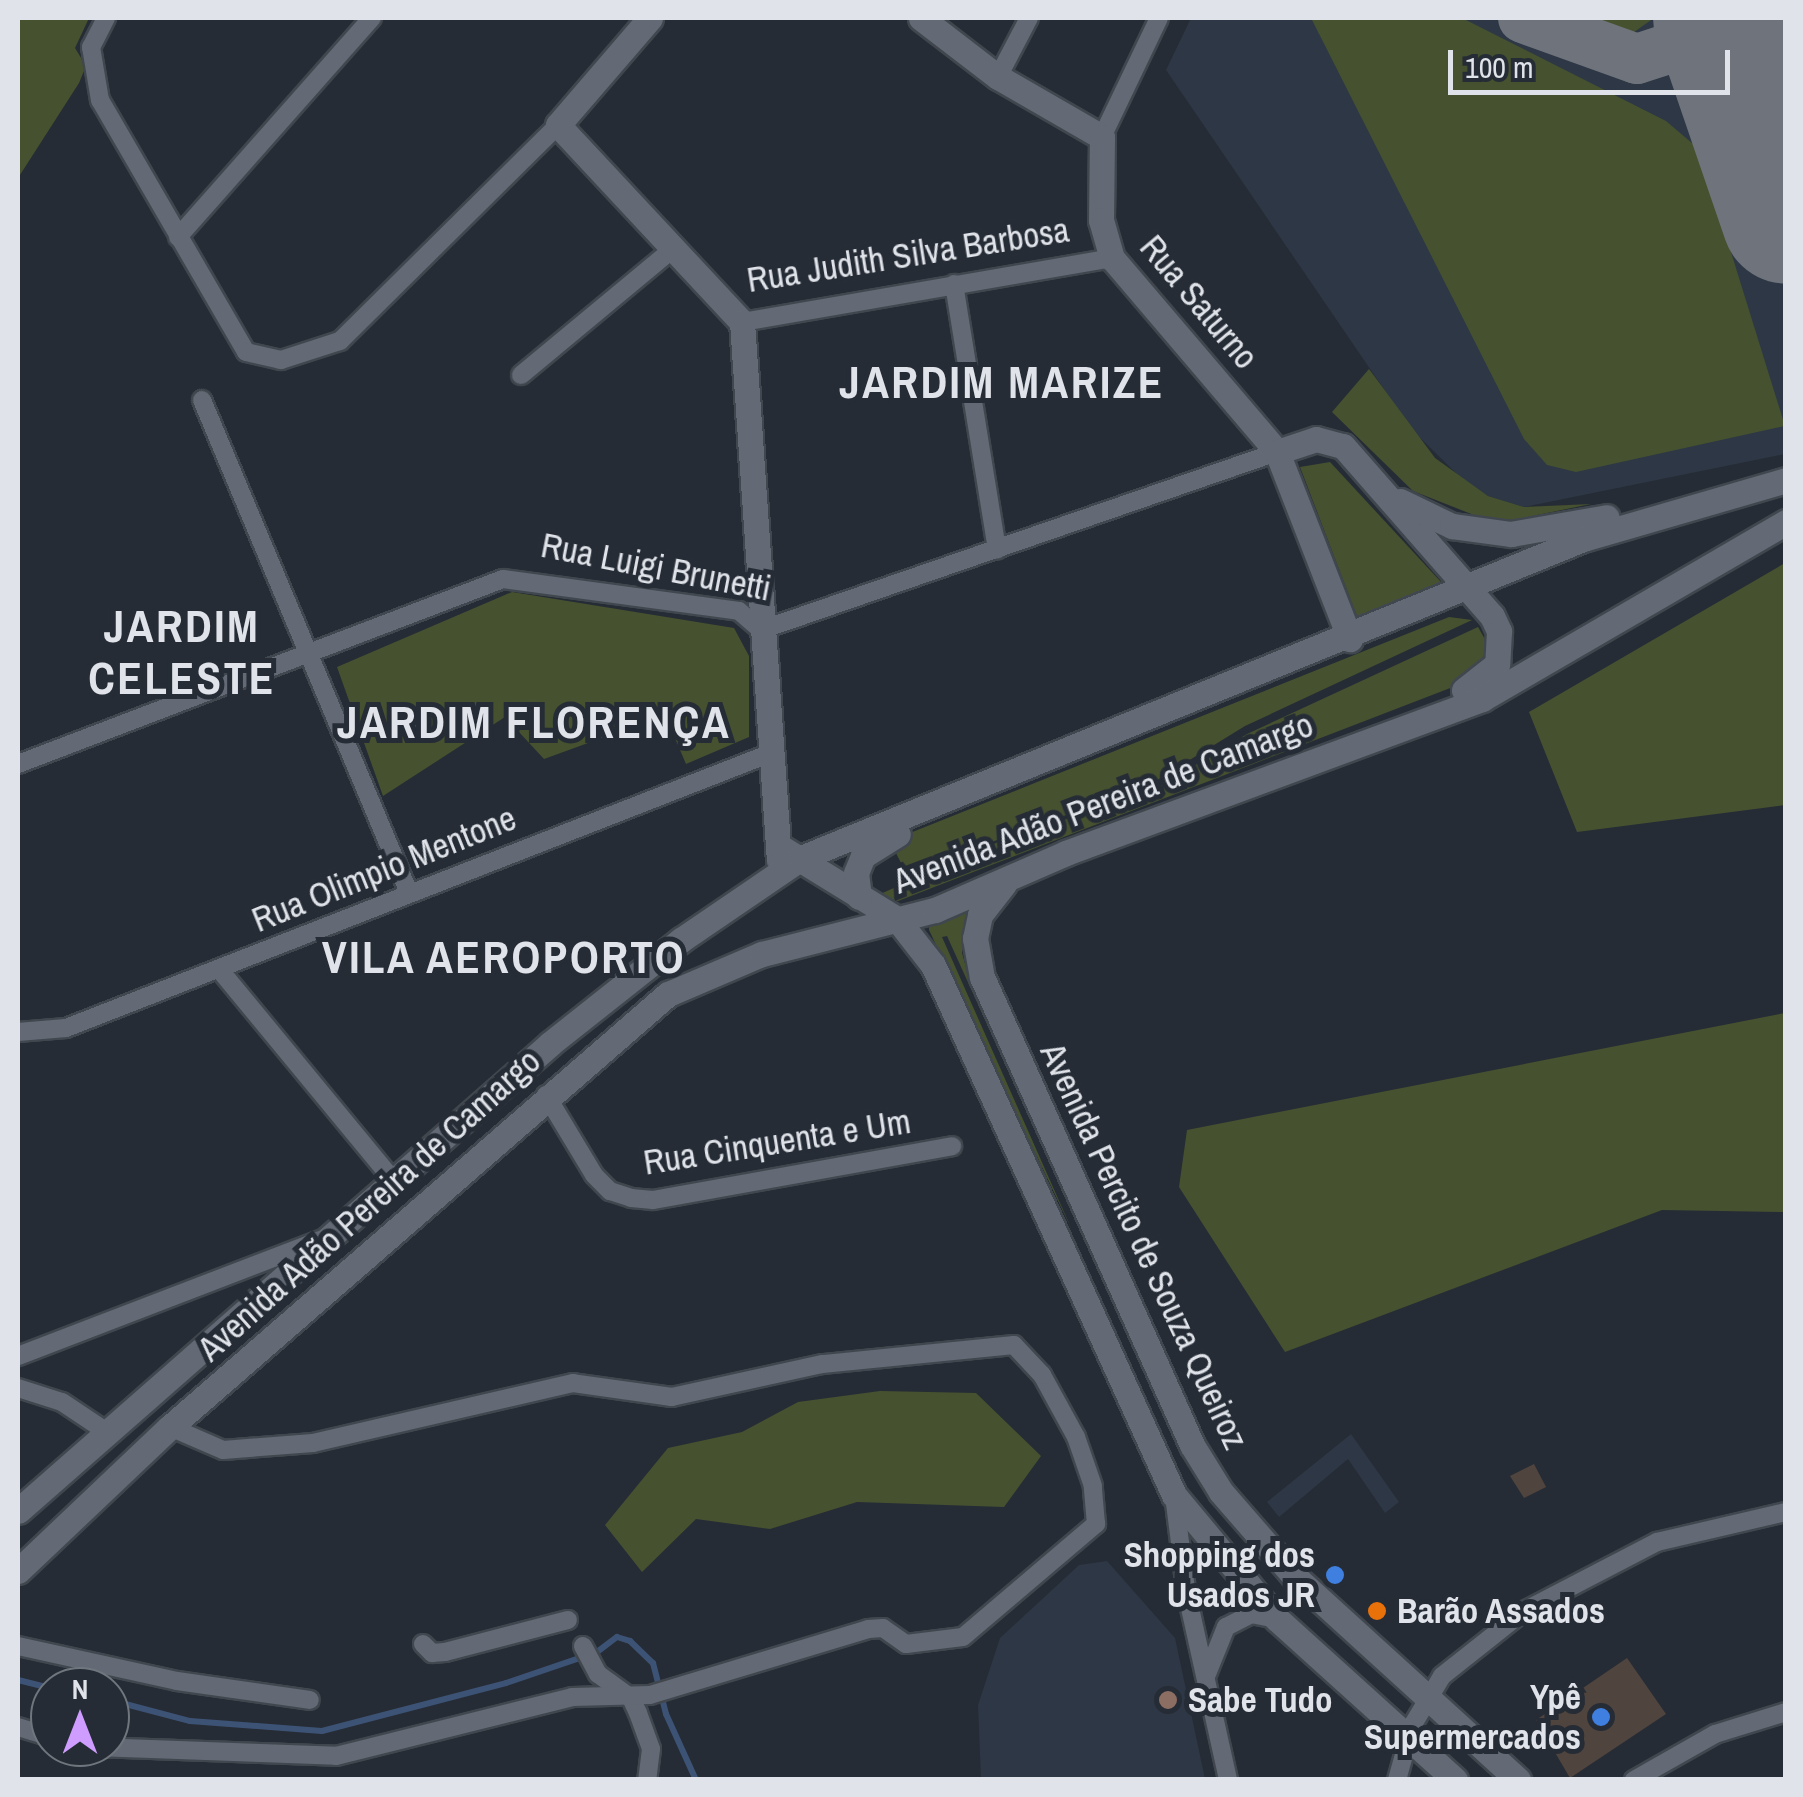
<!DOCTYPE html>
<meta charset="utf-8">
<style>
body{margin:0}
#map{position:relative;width:1803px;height:1797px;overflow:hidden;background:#262c35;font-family:"Archivo Narrow",sans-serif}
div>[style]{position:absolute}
.built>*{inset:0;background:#2d3745}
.green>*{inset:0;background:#465130}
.stream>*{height:6px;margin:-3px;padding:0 3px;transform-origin:3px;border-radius:3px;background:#3d5375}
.taxiway>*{height:50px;margin:-25px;padding:0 25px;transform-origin:25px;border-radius:25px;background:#6f747c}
.runway>*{height:128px;margin:-64px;padding:0 64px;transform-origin:64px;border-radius:64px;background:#6f747c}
.building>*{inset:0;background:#50443e}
.roads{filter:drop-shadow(2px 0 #41474e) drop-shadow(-2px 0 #41474e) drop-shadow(0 2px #41474e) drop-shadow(0 -2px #41474e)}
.street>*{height:18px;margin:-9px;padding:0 9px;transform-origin:9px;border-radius:9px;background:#636a75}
.secondary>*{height:25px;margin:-12.5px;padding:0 12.5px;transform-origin:12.5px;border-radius:12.5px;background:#636a75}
.dots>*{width:28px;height:28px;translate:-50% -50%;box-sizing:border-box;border:5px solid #262c35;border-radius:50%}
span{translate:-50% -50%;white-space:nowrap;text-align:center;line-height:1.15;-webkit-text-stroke:10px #262c35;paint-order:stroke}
.street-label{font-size:35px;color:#e0e4ea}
.poi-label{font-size:35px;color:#e0e4ea;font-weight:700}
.right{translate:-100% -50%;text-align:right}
.left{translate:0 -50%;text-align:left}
.district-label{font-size:45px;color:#e0e4ea;font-weight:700;letter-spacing:2.5px}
.frame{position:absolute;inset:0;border:20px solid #e0e4ea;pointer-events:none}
.north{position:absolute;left:30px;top:1667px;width:100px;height:100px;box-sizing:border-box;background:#262c35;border:2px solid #70767d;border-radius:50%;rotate:0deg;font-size:28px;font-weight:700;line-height:40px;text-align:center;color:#e0e4ea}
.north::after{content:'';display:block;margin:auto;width:35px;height:45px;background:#cf9dff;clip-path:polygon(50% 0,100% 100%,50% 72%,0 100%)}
.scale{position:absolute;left:1448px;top:50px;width:282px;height:45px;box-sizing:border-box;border:5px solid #e0e4ea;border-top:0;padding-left:12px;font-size:30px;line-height:35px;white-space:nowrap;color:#e0e4ea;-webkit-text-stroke:8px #262c35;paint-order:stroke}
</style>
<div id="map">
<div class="built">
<div style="clip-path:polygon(1191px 18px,1785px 18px,1785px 454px,1524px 507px,1488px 496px,1460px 477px,1411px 429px,1166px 70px)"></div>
<div style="clip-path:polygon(1351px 1434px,1399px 1502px,1385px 1513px,1348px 1459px,1279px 1517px,1267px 1502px)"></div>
<div style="clip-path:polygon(1107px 1561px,1175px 1638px,1205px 1779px,981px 1779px,978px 1705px,1000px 1638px,1079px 1565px)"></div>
</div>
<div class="green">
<div style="clip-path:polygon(18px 18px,89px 18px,75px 48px,86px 66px,79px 83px,18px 178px)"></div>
<div style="clip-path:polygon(1311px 18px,1462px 18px,1666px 121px,1699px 149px,1785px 426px,1576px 472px,1547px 465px,1524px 439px)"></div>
<div style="clip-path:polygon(1558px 18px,1654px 18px,1620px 42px)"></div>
<div style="clip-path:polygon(1752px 18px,1785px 18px,1785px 72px,1774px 64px)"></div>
<div style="clip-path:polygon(1369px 369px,1435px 458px,1488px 496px,1524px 507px,1591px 504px,1513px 520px,1484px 519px,1413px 491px,1332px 412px)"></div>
<div style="clip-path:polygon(1330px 462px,1441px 582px,1358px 619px,1300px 467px)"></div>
<div style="clip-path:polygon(1785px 563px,1785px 805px,1577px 832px,1529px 712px)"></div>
<div style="clip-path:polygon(512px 592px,734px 628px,749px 656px,749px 737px,686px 764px,665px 715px,544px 759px,505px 717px,383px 796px,337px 667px)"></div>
<div style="clip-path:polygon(1449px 617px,1472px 620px,1245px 726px,1149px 785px,906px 873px,890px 841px)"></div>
<div style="clip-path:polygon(1478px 627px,1490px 648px,1471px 680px,898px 901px,878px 895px,1005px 839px,1152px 791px,1247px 734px)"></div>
<div style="clip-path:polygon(969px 907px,962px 953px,968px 974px,1078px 1225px,947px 936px,942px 937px,1072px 1230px,929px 930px,929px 921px)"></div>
<div style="clip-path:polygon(1785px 1013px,1785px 1212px,1662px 1210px,1285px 1352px,1179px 1187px,1187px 1130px)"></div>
<div style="clip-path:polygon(880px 1391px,976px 1393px,1041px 1456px,1004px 1507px,857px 1502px,770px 1529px,696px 1519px,642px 1572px,605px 1525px,668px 1448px,742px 1432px,798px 1402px)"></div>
</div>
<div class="stream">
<div style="left:18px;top:1680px;width:33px;rotate:14deg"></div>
<div style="left:110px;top:1700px;width:83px;rotate:14.7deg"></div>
<div style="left:190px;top:1721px;width:132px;rotate:4.3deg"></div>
<div style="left:322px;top:1731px;width:190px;rotate:-14.6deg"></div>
<div style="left:506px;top:1683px;width:96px;rotate:-18.8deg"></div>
<div style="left:597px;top:1652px;width:25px;rotate:-37deg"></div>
<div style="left:617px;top:1637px;width:14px;rotate:17deg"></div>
<div style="left:630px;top:1641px;width:32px;rotate:44deg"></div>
<div style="left:653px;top:1663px;width:53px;rotate:75.7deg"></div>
<div style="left:666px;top:1714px;width:72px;rotate:65.6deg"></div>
</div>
<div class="taxiway">
<div style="left:1523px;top:18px;width:121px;rotate:19.8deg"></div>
<div style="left:1637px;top:59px;width:36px;rotate:-18deg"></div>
<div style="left:1671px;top:48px;width:39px;rotate:-50deg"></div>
<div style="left:1733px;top:66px;width:71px;rotate:41.6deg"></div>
</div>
<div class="runway">
<div style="left:1717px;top:18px;width:213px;rotate:71.1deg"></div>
</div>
<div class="building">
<div style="clip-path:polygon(1534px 1464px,1546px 1487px,1524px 1498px,1510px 1476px)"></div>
<div style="clip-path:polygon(1627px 1658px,1666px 1714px,1570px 1778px,1536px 1720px)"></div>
</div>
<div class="roads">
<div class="street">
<div style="left:106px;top:18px;width:33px;rotate:117deg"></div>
<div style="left:91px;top:47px;width:54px;rotate:80.4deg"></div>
<div style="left:100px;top:100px;width:291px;rotate:59.9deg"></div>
<div style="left:246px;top:352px;width:36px;rotate:13deg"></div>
<div style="left:281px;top:360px;width:62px;rotate:-17.9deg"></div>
<div style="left:340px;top:341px;width:307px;rotate:-44.7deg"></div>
<div style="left:998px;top:77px;width:67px;rotate:-62.3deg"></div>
<div style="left:1102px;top:137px;width:132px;rotate:-64.4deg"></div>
<div style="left:178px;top:237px;width:293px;rotate:-48.5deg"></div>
<div style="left:954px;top:284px;width:269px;rotate:80.8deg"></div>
<div style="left:742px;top:322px;width:375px;rotate:-9.8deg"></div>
<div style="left:521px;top:375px;width:197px;rotate:-39.7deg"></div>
<div style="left:202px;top:400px;width:535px;rotate:67.22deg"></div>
<div style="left:18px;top:764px;width:519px;rotate:-20.88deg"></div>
<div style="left:503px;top:579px;width:238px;rotate:7.7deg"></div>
<div style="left:739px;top:611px;width:29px;rotate:41deg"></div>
<div style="left:761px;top:630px;width:546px;rotate:-19.03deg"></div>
<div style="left:219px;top:969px;width:275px;rotate:50.5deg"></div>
<div style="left:18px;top:1032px;width:48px;rotate:-4.8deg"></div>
<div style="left:66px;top:1028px;width:757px;rotate:-21.31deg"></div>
<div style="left:546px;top:1095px;width:93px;rotate:59deg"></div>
<div style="left:594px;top:1175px;width:23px;rotate:45deg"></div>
<div style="left:610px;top:1191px;width:22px;rotate:18deg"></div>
<div style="left:631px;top:1198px;width:22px;rotate:5deg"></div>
<div style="left:653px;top:1200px;width:304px;rotate:-10.2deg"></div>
<div style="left:18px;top:1356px;width:324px;rotate:-21deg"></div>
<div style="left:18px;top:1388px;width:46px;rotate:17.7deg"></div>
<div style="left:62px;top:1402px;width:54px;rotate:33.7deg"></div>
<div style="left:1174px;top:1495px;width:96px;rotate:82.8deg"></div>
<div style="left:1186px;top:1590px;width:195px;rotate:77.5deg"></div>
<div style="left:423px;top:1644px;width:13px;rotate:45deg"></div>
<div style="left:432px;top:1653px;width:13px;rotate:-4deg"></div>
<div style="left:445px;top:1652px;width:127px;rotate:-14.6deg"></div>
<div style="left:18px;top:1646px;width:163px;rotate:12.4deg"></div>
<div style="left:177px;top:1681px;width:134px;rotate:8.1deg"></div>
<div style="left:583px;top:1646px;width:32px;rotate:62deg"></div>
<div style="left:598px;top:1674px;width:41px;rotate:36deg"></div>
<div style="left:631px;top:1698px;width:17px;rotate:65deg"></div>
<div style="left:638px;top:1713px;width:38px;rotate:70deg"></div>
<div style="left:651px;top:1749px;width:31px;rotate:97deg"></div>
<div style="left:1207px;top:1674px;width:51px;rotate:-68deg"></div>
<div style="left:1226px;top:1627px;width:28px;rotate:-27deg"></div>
<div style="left:1251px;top:1614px;width:26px;rotate:11deg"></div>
<div style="left:18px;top:1727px;width:34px;rotate:17deg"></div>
<div style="left:96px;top:1747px;width:240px;rotate:2.1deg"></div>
<div style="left:336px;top:1756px;width:243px;rotate:-14deg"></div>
<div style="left:572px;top:1697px;width:78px;rotate:-1.5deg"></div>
<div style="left:650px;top:1695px;width:228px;rotate:-16.8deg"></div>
<div style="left:868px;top:1629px;width:15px;rotate:-4deg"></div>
<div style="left:883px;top:1628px;width:28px;rotate:35deg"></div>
<div style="left:906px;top:1644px;width:57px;rotate:-7deg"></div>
<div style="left:963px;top:1637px;width:175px;rotate:-40.4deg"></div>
<div style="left:1096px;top:1524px;width:38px;rotate:-95deg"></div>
<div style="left:1093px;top:1486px;width:52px;rotate:-109.1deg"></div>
<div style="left:1076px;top:1437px;width:71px;rotate:-118.7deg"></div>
<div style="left:1042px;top:1375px;width:41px;rotate:-133deg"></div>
<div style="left:1014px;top:1345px;width:193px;rotate:174.3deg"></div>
<div style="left:822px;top:1364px;width:154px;rotate:167.6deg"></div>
<div style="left:672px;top:1397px;width:100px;rotate:-172deg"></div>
<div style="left:573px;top:1383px;width:267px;rotate:167deg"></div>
<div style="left:313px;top:1443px;width:90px;rotate:175.6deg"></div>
<div style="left:223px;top:1450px;width:58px;rotate:-156.5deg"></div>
<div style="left:1397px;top:1780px;width:56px;rotate:-74.5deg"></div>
<div style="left:1412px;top:1726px;width:58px;rotate:-59deg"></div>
<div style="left:1442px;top:1676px;width:105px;rotate:-38.4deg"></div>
<div style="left:1524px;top:1611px;width:150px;rotate:-27.4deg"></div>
<div style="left:1657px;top:1542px;width:132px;rotate:-13.1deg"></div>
<div style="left:1634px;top:1780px;width:93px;rotate:-29.6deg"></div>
<div style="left:1715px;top:1734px;width:74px;rotate:-17.2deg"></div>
</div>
<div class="secondary">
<div style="left:650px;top:18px;width:141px;rotate:130.7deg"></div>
<div style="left:558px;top:125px;width:270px;rotate:47deg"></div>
<div style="left:742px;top:322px;width:539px;rotate:86.07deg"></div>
<div style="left:921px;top:18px;width:97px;rotate:37.5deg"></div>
<div style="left:998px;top:77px;width:120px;rotate:30deg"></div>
<div style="left:1102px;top:137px;width:83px;rotate:90.7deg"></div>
<div style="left:1101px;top:220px;width:40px;rotate:74deg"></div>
<div style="left:1112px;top:258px;width:255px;rotate:49.6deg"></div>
<div style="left:1277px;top:452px;width:201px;rotate:68.7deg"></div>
<div style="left:1277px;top:452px;width:41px;rotate:-18.4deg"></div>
<div style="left:1316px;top:439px;width:28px;rotate:15deg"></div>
<div style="left:1343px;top:446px;width:226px;rotate:48.8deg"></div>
<div style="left:1492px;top:616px;width:17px;rotate:65deg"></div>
<div style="left:1499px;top:631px;width:33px;rotate:93deg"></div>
<div style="left:1497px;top:664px;width:42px;rotate:141.8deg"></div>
<div style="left:1400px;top:501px;width:58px;rotate:25.7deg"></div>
<div style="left:1452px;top:526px;width:60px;rotate:7.7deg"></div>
<div style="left:1511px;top:534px;width:97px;rotate:-10deg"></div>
<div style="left:780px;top:847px;width:137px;rotate:31.6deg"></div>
<div style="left:897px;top:919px;width:58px;rotate:52deg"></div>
<div style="left:933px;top:965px;width:582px;rotate:65.55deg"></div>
<div style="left:1174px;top:1495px;width:161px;rotate:50.3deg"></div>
<div style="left:1277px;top:1619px;width:240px;rotate:42.1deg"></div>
<div style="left:1004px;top:884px;width:39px;rotate:128deg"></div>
<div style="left:980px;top:915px;width:24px;rotate:102deg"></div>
<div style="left:975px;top:938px;width:40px;rotate:80deg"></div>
<div style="left:982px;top:977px;width:513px;rotate:65.83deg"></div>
<div style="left:1192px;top:1445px;width:55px;rotate:58.3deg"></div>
<div style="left:1221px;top:1492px;width:111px;rotate:49deg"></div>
<div style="left:1294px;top:1576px;width:303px;rotate:42.3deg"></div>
<div style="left:859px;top:897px;width:24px;rotate:-97deg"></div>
<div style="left:856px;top:873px;width:18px;rotate:-68deg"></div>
<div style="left:863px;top:856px;width:41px;rotate:-32.2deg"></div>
<div style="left:18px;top:1511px;width:709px;rotate:-41.28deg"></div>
<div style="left:551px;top:1043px;width:166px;rotate:-38.4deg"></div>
<div style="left:681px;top:940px;width:145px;rotate:-34.3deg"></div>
<div style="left:801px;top:858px;width:845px;rotate:-22.19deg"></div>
<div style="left:1583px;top:539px;width:211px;rotate:-16.2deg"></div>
<div style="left:18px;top:1571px;width:209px;rotate:-43.5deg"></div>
<div style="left:170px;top:1427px;width:660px;rotate:-41.01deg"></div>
<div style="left:668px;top:994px;width:102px;rotate:-23.1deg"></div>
<div style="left:762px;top:954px;width:179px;rotate:-14.3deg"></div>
<div style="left:935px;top:910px;width:143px;rotate:-23.5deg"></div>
<div style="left:1066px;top:853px;width:444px;rotate:-20.3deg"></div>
<div style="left:1482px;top:699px;width:352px;rotate:-30.2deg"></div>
</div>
</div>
<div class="dots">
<div style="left:1335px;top:1575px;background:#3f7fe0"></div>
<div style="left:1377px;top:1611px;background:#e8710a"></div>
<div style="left:1168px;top:1700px;background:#8d6e63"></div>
<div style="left:1601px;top:1717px;background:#3f7fe0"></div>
</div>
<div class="street-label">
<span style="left:908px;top:255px;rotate:-9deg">Rua Judith Silva Barbosa</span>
<span style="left:1199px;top:302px;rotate:50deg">Rua Saturno</span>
<span style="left:656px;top:567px;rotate:11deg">Rua Luigi Brunetti</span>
<span style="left:1103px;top:803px;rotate:-21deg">Avenida Adão Pereira de Camargo</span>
<span style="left:384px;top:869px;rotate:-22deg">Rua Olimpio Mentone</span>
<span style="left:777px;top:1142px;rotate:-9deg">Rua Cinquenta e Um</span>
<span style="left:369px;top:1205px;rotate:-42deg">Avenida Adão Pereira de Camargo</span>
<span style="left:1144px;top:1246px;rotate:65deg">Avenida Percito de Souza Queiroz</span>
</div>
<div class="poi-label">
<span class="right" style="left:1315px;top:1575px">Shopping dos<br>Usados JR</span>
<span class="left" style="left:1397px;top:1611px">Barão Assados</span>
<span class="right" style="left:1581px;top:1717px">Ypê<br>Supermercados</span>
<span class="left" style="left:1188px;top:1700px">Sabe Tudo</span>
</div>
<div class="district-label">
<span style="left:1002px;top:382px">JARDIM MARIZE</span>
<span style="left:182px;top:652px">JARDIM<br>CELESTE</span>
<span style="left:534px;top:722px">JARDIM FLORENÇA</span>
<span style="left:504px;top:957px">VILA AEROPORTO</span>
</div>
<div class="frame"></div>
<div class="north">N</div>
<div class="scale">100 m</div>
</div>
